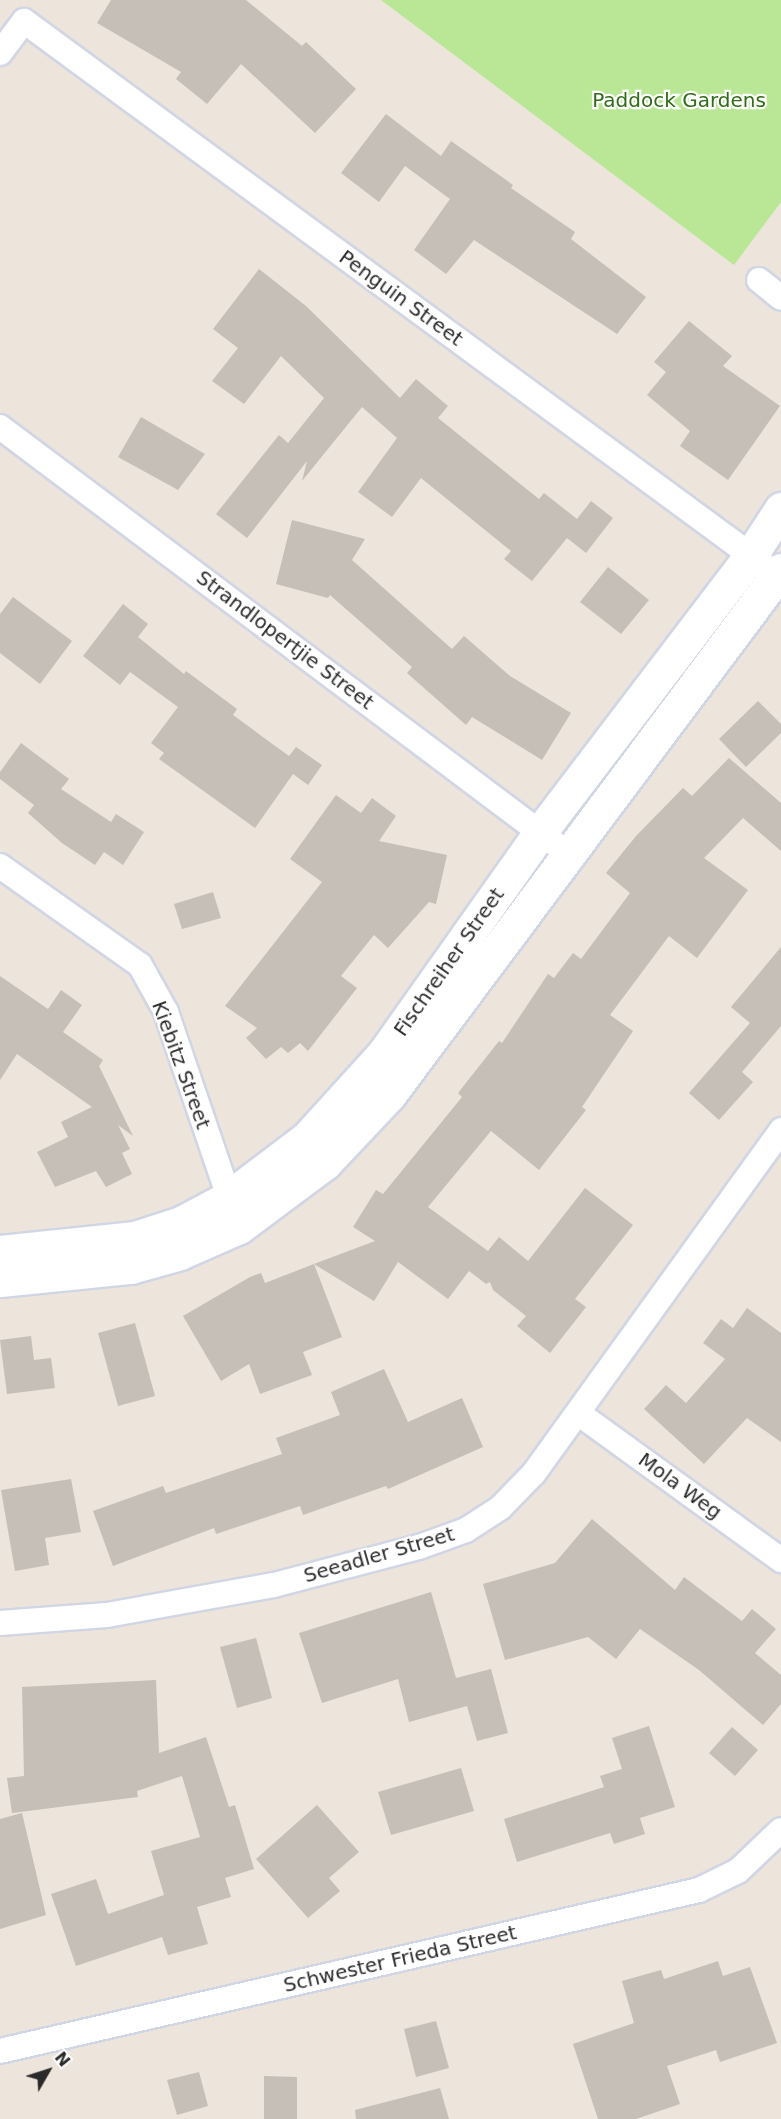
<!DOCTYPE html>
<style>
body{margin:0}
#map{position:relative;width:781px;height:2119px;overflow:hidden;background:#ede4dc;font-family:"DejaVu Sans",sans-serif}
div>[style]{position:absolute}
.green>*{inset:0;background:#b9e795}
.building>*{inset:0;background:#c5bfb7}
.roads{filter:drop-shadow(2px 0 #d1d6e4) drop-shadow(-2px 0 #d1d6e4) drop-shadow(0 2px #d1d6e4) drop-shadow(0 -2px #d1d6e4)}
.street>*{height:24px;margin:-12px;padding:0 12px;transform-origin:12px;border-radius:12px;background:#fff}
.secondary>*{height:33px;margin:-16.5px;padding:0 16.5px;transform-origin:16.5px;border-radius:16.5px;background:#fff}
span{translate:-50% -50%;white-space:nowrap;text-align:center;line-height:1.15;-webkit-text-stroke:4.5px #fff;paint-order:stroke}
.park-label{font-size:20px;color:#316c16}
.street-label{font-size:20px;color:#2a2a2a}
.north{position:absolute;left:18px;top:2041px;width:60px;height:60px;-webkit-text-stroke:4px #fff;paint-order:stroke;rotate:51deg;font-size:16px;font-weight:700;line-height:24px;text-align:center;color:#2a2a2a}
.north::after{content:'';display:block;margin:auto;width:21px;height:27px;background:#2a2a2a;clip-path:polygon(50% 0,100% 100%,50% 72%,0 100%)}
</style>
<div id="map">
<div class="green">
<div style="clip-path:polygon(381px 0,781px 0,781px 202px,734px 265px)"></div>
</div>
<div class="building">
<div style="clip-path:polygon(111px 0,246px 0,302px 46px,306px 42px,356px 89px,315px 133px,241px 64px,207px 104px,176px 79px,181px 72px,97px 23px)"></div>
<div style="clip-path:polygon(386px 114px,441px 156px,451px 141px,513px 185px,511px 188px,575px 232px,571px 239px,646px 297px,617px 334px,474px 240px,446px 274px,414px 250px,450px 199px,405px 166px,379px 202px,341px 173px)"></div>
<div style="clip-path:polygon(259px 269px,306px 306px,400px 398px,416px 379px,448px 406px,438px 418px,539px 499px,544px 493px,577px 519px,591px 501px,613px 518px,586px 553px,567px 538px,532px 581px,504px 559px,511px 551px,421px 478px,392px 517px,358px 492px,397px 438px,362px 407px,302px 481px,307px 461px,247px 538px,216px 514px,279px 435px,288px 443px,324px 398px,281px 356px,244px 404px,212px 381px,238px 348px,213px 329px)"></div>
<div style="clip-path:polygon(689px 321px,732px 356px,723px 366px,780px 406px,728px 480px,680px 446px,690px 431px,647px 395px,666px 372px,654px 362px)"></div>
<div style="clip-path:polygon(141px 417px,205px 454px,178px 490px,118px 457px)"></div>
<div style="clip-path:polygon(292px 520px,365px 539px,352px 560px,452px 649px,464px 636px,510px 676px,571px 713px,542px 760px,472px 717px,466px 725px,407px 673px,412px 667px,330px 595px,328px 598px,276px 584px)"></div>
<div style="clip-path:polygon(608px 567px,649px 600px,621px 634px,580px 602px)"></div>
<div style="clip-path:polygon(13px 597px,72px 641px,40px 684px,0 653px,0 614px)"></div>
<div style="clip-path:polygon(123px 604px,148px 624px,138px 637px,184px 674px,186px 671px,237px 709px,233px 715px,289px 756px,296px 747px,322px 765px,308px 785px,293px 774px,255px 828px,159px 759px,164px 753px,151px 743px,178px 707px,130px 672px,120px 685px,83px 656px)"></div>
<div style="clip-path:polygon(758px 701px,781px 724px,781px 733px,746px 767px,719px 739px)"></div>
<div style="clip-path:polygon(21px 743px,69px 779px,61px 789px,111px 822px,116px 814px,144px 832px,123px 865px,104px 852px,95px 865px,62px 843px,28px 813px,34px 805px,0 779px,0 772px)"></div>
<div style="clip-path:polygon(729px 758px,781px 803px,781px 851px,743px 818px,704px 858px,748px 890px,697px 958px,669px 936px,610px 1015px,633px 1031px,582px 1107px,586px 1110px,539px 1170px,491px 1131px,428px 1207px,488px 1251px,499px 1237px,528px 1261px,585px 1188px,633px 1225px,575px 1299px,586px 1307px,550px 1353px,517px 1326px,526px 1316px,493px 1290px,490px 1282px,486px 1284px,469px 1271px,448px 1299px,398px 1262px,374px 1301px,314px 1264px,375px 1241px,353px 1227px,376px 1190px,383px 1194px,462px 1097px,458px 1093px,499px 1041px,502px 1043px,548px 974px,554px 978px,573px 953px,581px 959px,630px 893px,606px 873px,636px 836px,683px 788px,692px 796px)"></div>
<div style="clip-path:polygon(336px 795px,361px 813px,372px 798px,396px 816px,379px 841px,447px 855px,436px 904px,429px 902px,388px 948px,374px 935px,341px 976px,357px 988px,308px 1051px,300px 1043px,288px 1053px,281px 1047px,266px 1059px,246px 1038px,257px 1028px,225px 1006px,322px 882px,290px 859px)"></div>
<div style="clip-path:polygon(213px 892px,221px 918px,182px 929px,174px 904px)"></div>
<div style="clip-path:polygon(781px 947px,781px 1026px,742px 1072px,753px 1082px,719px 1120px,689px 1093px,750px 1023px,731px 1007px)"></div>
<div style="clip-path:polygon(0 976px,48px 1009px,61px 990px,82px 1005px,63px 1032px,103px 1060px,99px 1066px,133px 1136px,118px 1125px,130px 1149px,122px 1153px,132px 1174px,106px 1187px,96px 1171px,55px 1187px,37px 1152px,68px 1137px,61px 1122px,92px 1107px,17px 1054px,0 1080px)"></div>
<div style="clip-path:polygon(314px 1264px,342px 1337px,303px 1352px,312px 1375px,260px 1394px,249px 1364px,221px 1381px,183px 1316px,250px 1277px,261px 1273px,265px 1283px)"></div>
<div style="clip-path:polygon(747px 1308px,781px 1333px,781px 1442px,747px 1418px,704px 1464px,644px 1409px,666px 1385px,686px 1403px,725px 1359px,703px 1343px,721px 1319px,733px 1328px)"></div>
<div style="clip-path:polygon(135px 1323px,155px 1396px,118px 1406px,98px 1333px)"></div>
<div style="clip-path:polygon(31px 1336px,34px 1360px,51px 1358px,55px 1388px,7px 1394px,0 1340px)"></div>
<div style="clip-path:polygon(384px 1369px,408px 1422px,462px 1398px,483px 1447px,388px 1489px,386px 1486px,303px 1515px,300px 1506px,216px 1534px,214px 1528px,113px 1566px,93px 1511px,163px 1486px,166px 1493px,282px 1454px,276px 1438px,340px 1415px,331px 1392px)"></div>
<div style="clip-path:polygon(71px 1479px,81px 1532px,45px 1538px,49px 1565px,15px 1571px,1px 1490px)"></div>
<div style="clip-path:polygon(592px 1519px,675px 1590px,684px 1577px,742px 1621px,752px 1609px,776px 1629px,755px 1653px,781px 1675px,781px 1704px,763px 1725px,699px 1670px,640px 1629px,616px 1659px,588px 1637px,505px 1660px,483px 1584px,555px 1563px)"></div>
<div style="clip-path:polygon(431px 1592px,456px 1678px,491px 1669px,508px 1733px,477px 1741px,467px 1706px,409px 1722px,398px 1679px,322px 1703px,299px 1633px)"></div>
<div style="clip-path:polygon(256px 1638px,272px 1698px,237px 1708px,220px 1647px)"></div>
<div style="clip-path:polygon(156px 1680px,159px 1753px,206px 1737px,229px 1807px,235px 1805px,254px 1869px,225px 1878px,231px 1897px,197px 1907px,208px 1944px,168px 1955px,162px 1937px,76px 1966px,51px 1894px,96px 1879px,108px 1914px,164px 1895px,151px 1851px,200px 1837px,182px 1776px,137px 1791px,138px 1797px,12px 1813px,7px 1778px,24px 1776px,22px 1687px)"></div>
<div style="clip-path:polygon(649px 1726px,675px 1807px,640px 1818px,645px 1834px,614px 1844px,610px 1833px,517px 1862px,504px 1819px,604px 1787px,600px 1776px,622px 1769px,612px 1738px)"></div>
<div style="clip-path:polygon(732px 1727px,758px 1750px,735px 1776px,709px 1753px)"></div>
<div style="clip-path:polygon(461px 1768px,474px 1811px,391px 1835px,378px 1792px)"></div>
<div style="clip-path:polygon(317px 1805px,359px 1852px,329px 1878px,340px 1891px,308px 1918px,256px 1859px)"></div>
<div style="clip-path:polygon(22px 1813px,46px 1915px,0 1929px,0 1819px)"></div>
<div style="clip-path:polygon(718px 1961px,723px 1976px,750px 1967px,777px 2043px,720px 2062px,716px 2050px,667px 2066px,680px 2104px,636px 2119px,598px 2119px,573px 2044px,634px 2023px,622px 1981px,661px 1970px,664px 1979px)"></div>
<div style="clip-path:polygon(436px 2021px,449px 2068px,416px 2077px,404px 2029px)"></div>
<div style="clip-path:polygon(199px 2072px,208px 2106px,177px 2115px,167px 2080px)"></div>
<div style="clip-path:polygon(264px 2076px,297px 2077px,297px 2119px,264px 2119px)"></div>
<div style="clip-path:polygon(440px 2088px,449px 2119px,356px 2119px,355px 2110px)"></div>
</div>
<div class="roads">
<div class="street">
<div style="left:0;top:53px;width:40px;rotate:-53deg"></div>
<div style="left:24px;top:21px;width:918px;rotate:36.32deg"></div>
<div style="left:759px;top:280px;width:28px;rotate:39deg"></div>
<div style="left:0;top:427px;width:713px;rotate:36.9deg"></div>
<div style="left:0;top:866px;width:171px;rotate:35.3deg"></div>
<div style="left:140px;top:965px;width:54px;rotate:61deg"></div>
<div style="left:166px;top:1012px;width:211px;rotate:71.2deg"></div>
<div style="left:578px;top:1413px;width:251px;rotate:35.9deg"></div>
<div style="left:0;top:1623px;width:107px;rotate:-4.3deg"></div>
<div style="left:107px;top:1615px;width:170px;rotate:-10.2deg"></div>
<div style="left:274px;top:1585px;width:150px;rotate:-14.7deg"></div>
<div style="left:419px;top:1547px;width:50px;rotate:-19.9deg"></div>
<div style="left:466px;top:1530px;width:40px;rotate:-32.9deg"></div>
<div style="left:500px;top:1508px;width:49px;rotate:-45.8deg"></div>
<div style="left:534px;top:1473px;width:423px;rotate:-54.2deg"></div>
<div style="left:0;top:2051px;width:717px;rotate:-12.97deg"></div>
<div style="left:699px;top:1890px;width:43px;rotate:-26deg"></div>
<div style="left:738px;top:1871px;width:59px;rotate:-43.6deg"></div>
</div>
<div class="secondary">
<div style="left:0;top:1252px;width:136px;rotate:-5.9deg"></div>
<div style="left:135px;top:1238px;width:48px;rotate:-18.1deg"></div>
<div style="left:181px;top:1223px;width:53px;rotate:-28deg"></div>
<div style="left:228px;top:1198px;width:99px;rotate:-37.2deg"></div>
<div style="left:307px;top:1138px;width:115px;rotate:-47.8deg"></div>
<div style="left:384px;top:1053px;width:272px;rotate:-54.7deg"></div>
<div style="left:541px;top:831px;width:347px;rotate:-52.7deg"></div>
<div style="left:751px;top:555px;width:55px;rotate:-56.9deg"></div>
<div style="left:0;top:1280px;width:132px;rotate:-5.7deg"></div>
<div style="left:131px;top:1267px;width:51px;rotate:-15.9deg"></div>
<div style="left:180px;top:1253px;width:64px;rotate:-23.8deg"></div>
<div style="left:239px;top:1227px;width:107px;rotate:-36.7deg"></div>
<div style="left:325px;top:1163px;width:93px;rotate:-46.7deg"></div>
<div style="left:389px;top:1095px;width:655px;rotate:-53.25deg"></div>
</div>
</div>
<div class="park-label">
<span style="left:679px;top:100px">Paddock Gardens</span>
</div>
<div class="street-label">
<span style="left:401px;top:298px;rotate:36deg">Penguin Street</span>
<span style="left:285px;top:640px;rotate:37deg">Strandlopertjie Street</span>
<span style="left:449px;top:962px;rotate:-55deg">Fischreiher Street</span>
<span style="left:181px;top:1065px;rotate:70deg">Kiebitz Street</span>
<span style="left:680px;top:1486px;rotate:36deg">Mola Weg</span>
<span style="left:379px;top:1555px;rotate:-16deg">Seeadler Street</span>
<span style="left:400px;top:1959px;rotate:-13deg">Schwester Frieda Street</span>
</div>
<div class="north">N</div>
</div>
